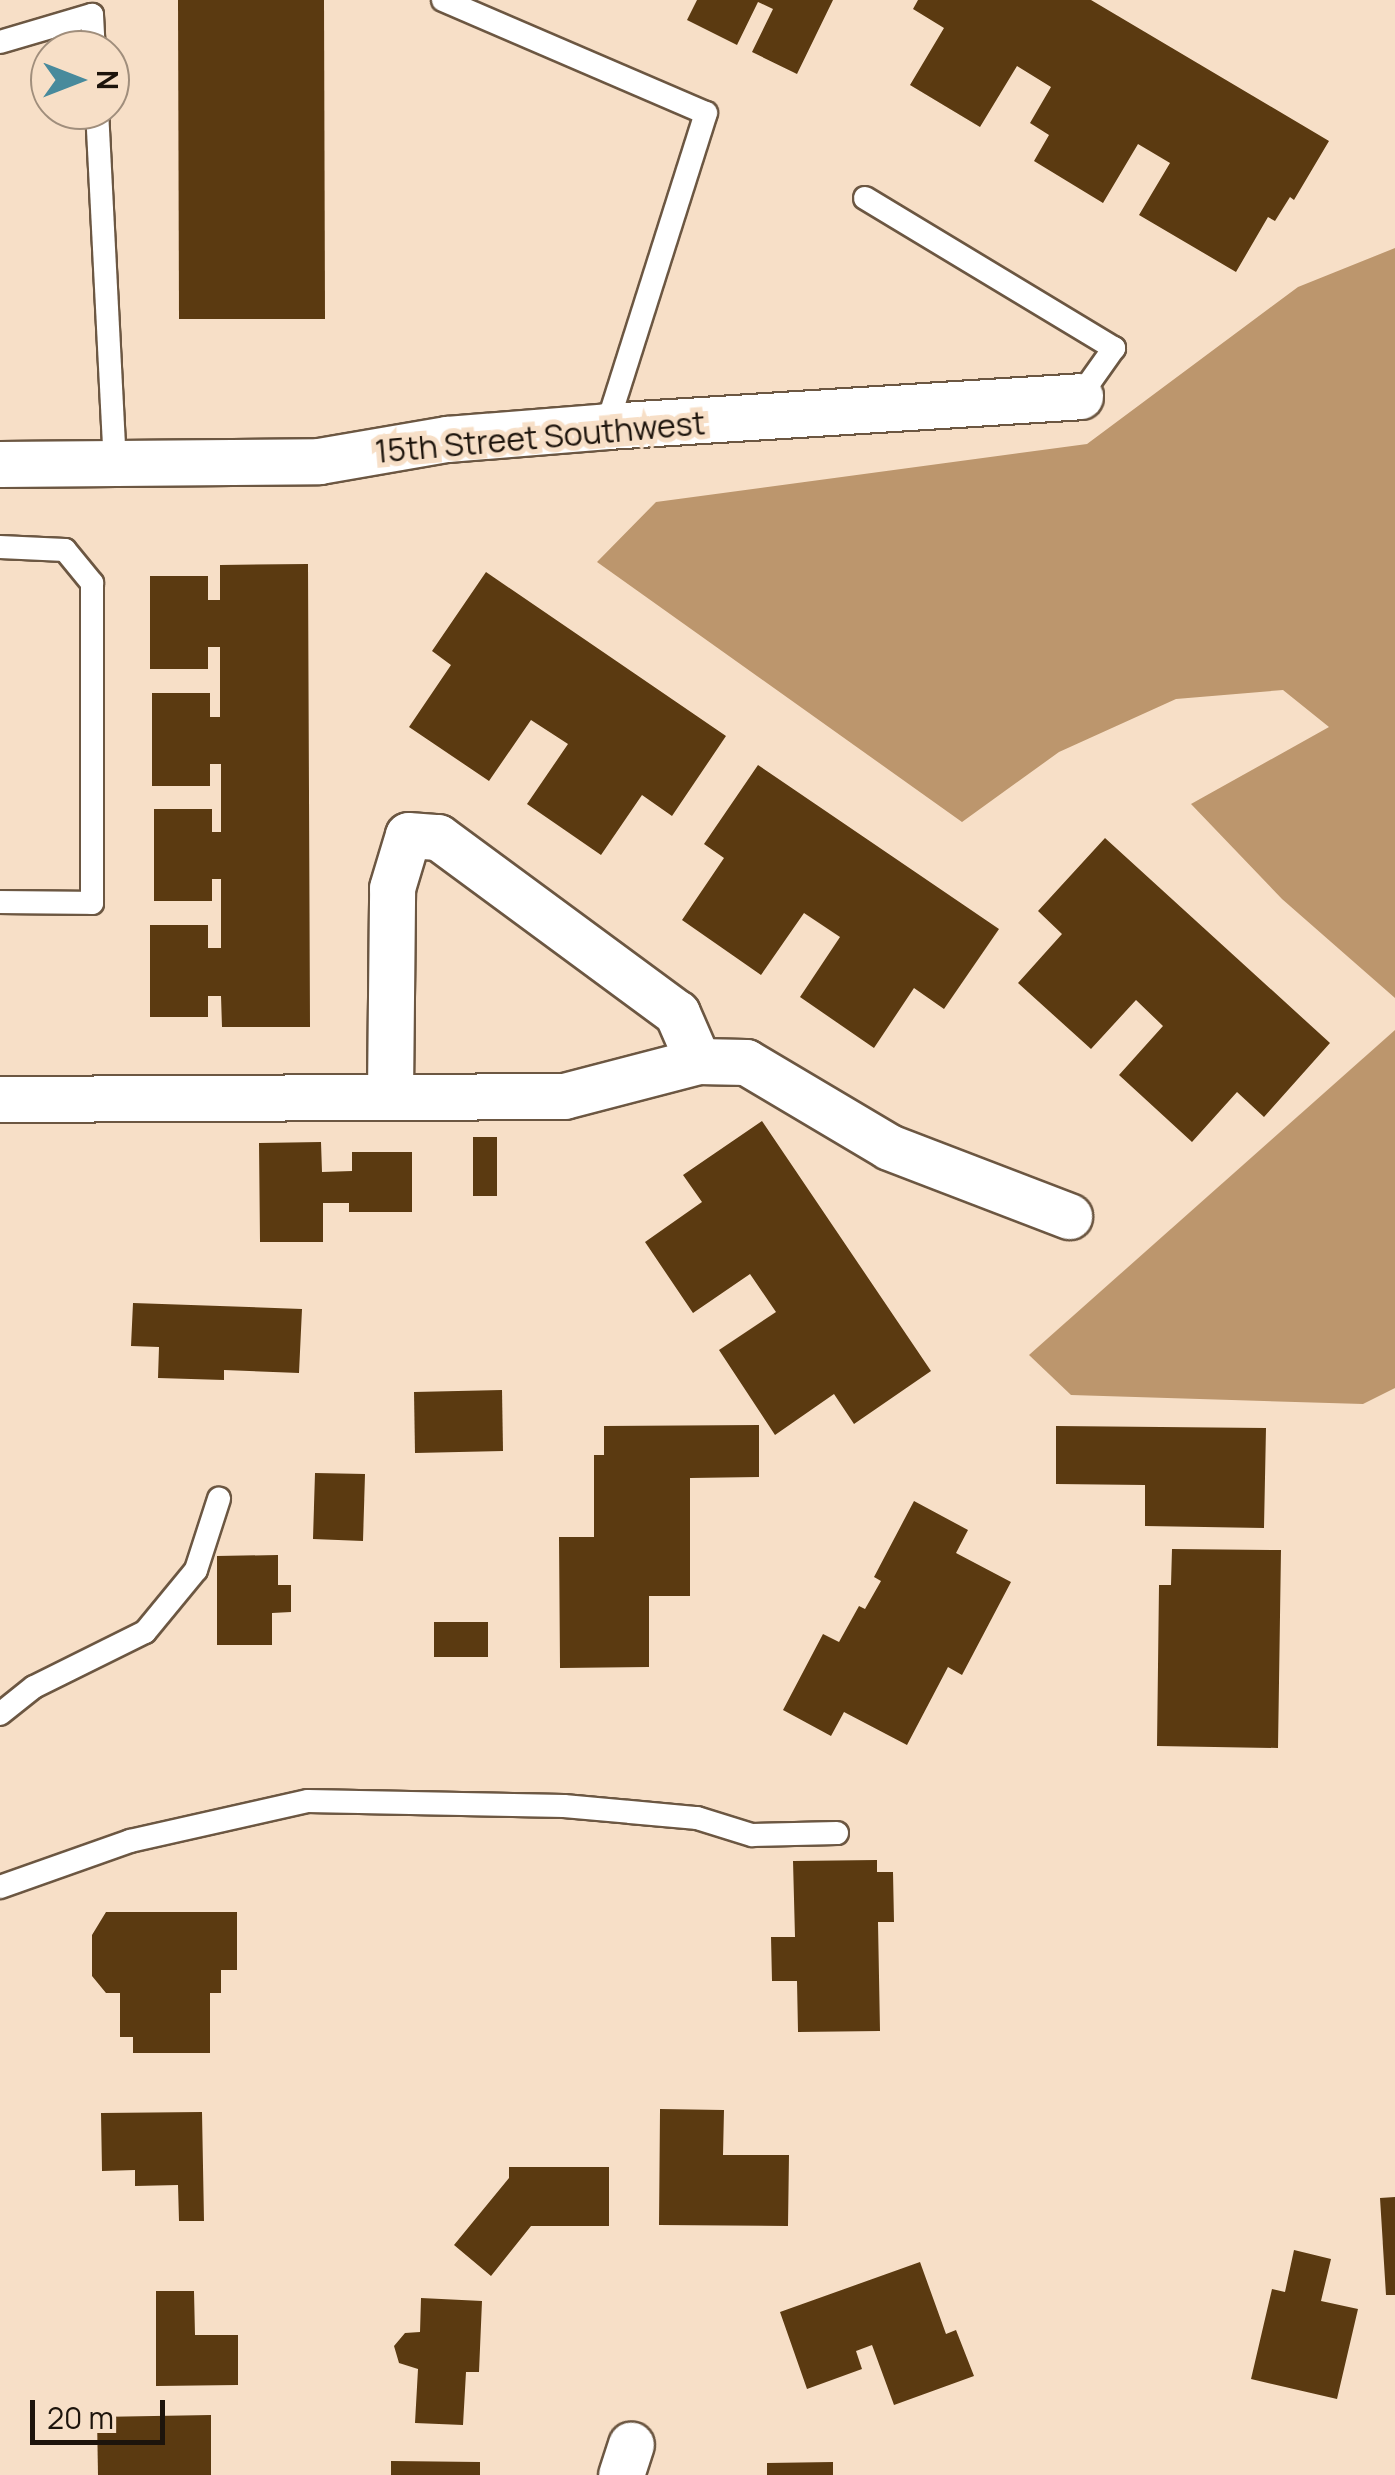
<!DOCTYPE html>
<style>
body{margin:0}
#map{position:relative;width:1395px;height:2475px;overflow:hidden;background:#f7dfc7;font-family:Manrope,sans-serif}
div>[style]{position:absolute}
.forest>*{inset:0;background:#bc966d}
.building>*{inset:0;background:#5b3a11}
.roads{filter:drop-shadow(2px 0 #6c5742) drop-shadow(-2px 0 #6c5742) drop-shadow(0 2px #6c5742) drop-shadow(0 -2px #6c5742)}
.service>*{height:22px;margin:-11px;padding:0 11px;transform-origin:11px;border-radius:11px;background:#fff}
.minor>*{height:45px;margin:-22.5px;padding:0 22.5px;transform-origin:22.5px;border-radius:22.5px;background:#fff}
span{translate:-50% -50%;white-space:nowrap;text-align:center;line-height:1.15;-webkit-text-stroke:10px #f7dfc7;paint-order:stroke}
.street-label{font-size:32px;color:#1d140c}
.north{position:absolute;left:30px;top:30px;width:100px;height:100px;box-sizing:border-box;background:#f7dfc7;border:2px solid #a08e7c;border-radius:50%;rotate:90deg;font-size:28px;font-weight:700;line-height:40px;text-align:center;color:#1d140c}
.north::after{content:'';display:block;margin:auto;width:35px;height:45px;background:#488a9c;clip-path:polygon(50% 0,100% 100%,50% 72%,0 100%)}
.scale{position:absolute;left:30px;top:2400px;width:135px;height:45px;box-sizing:border-box;border:5px solid #1d140c;border-top:0;padding-left:12px;font-size:30px;line-height:35px;white-space:nowrap;color:#1d140c;-webkit-text-stroke:8px #f7dfc7;paint-order:stroke}
</style>
<div id="map">
<div class="forest">
<div style="clip-path:polygon(1395px 248px,1395px 998px,1282px 899px,1191px 804px,1329px 727px,1283px 690px,1176px 699px,1059px 752px,962px 822px,597px 562px,656px 502px,1087px 444px,1298px 287px)"></div>
<div style="clip-path:polygon(1395px 1030px,1395px 1388px,1363px 1404px,1071px 1395px,1029px 1355px)"></div>
</div>
<div class="building">
<div style="clip-path:polygon(178px 0,324px 0,325px 319px,179px 319px)"></div>
<div style="clip-path:polygon(697px 0,833px 0,797px 74px,752px 52px,773px 9px,758px 2px,737px 45px,687px 20px)"></div>
<div style="clip-path:polygon(918px 0,1091px 0,1329px 141px,1294px 200px,1290px 197px,1275px 221px,1268px 217px,1236px 272px,1139px 215px,1170px 163px,1138px 144px,1103px 203px,1034px 161px,1049px 135px,1030px 123px,1051px 87px,1017px 66px,980px 127px,910px 85px,944px 28px,913px 9px)"></div>
<div style="clip-path:polygon(308px 564px,310px 1027px,222px 1027px,221px 996px,208px 996px,208px 1017px,150px 1017px,150px 925px,208px 925px,208px 948px,221px 948px,221px 879px,212px 879px,212px 901px,154px 901px,154px 809px,212px 809px,212px 832px,221px 832px,221px 764px,210px 764px,210px 786px,152px 786px,152px 693px,210px 693px,210px 717px,220px 717px,220px 647px,208px 647px,208px 669px,150px 669px,150px 576px,208px 576px,208px 600px,220px 600px,220px 565px)"></div>
<div style="clip-path:polygon(486px 572px,726px 736px,672px 816px,642px 795px,601px 855px,527px 804px,568px 744px,531px 720px,489px 781px,409px 727px,451px 665px,432px 651px)"></div>
<div style="clip-path:polygon(758px 765px,999px 929px,944px 1009px,914px 988px,874px 1048px,800px 997px,840px 937px,804px 913px,761px 975px,682px 920px,724px 858px,704px 844px)"></div>
<div style="clip-path:polygon(1105px 838px,1330px 1043px,1264px 1117px,1237px 1092px,1192px 1142px,1119px 1075px,1163px 1026px,1136px 1000px,1091px 1049px,1018px 983px,1062px 934px,1038px 911px)"></div>
<div style="clip-path:polygon(762px 1121px,931px 1371px,854px 1424px,834px 1394px,775px 1435px,719px 1350px,776px 1312px,750px 1274px,693px 1313px,645px 1242px,702px 1202px,683px 1175px)"></div>
<div style="clip-path:polygon(473px 1137px,497px 1137px,497px 1196px,473px 1196px)"></div>
<div style="clip-path:polygon(321px 1142px,322px 1172px,352px 1171px,352px 1152px,412px 1152px,412px 1212px,349px 1212px,349px 1203px,323px 1203px,323px 1242px,260px 1242px,259px 1143px)"></div>
<div style="clip-path:polygon(133px 1303px,302px 1309px,299px 1373px,224px 1370px,224px 1380px,158px 1378px,159px 1347px,131px 1346px)"></div>
<div style="clip-path:polygon(502px 1390px,503px 1451px,415px 1453px,414px 1392px)"></div>
<div style="clip-path:polygon(759px 1425px,759px 1477px,690px 1478px,690px 1596px,649px 1596px,649px 1667px,560px 1668px,559px 1537px,594px 1537px,594px 1455px,604px 1455px,604px 1426px)"></div>
<div style="clip-path:polygon(1056px 1426px,1266px 1428px,1264px 1528px,1145px 1526px,1145px 1485px,1056px 1484px)"></div>
<div style="clip-path:polygon(315px 1473px,365px 1474px,363px 1541px,313px 1539px)"></div>
<div style="clip-path:polygon(914px 1501px,968px 1530px,956px 1553px,1011px 1582px,962px 1675px,948px 1667px,907px 1745px,844px 1712px,831px 1736px,783px 1710px,823px 1634px,839px 1642px,859px 1606px,865px 1609px,881px 1581px,874px 1577px)"></div>
<div style="clip-path:polygon(1172px 1549px,1281px 1550px,1278px 1748px,1157px 1746px,1159px 1585px,1171px 1585px)"></div>
<div style="clip-path:polygon(278px 1555px,278px 1585px,291px 1585px,291px 1612px,272px 1613px,272px 1645px,217px 1645px,217px 1556px)"></div>
<div style="clip-path:polygon(434px 1622px,488px 1622px,488px 1657px,434px 1657px)"></div>
<div style="clip-path:polygon(877px 1860px,877px 1872px,893px 1872px,894px 1922px,878px 1922px,880px 2031px,798px 2032px,797px 1981px,772px 1981px,771px 1937px,795px 1937px,793px 1861px)"></div>
<div style="clip-path:polygon(106px 1912px,237px 1912px,237px 1970px,221px 1970px,221px 1993px,210px 1993px,210px 2053px,133px 2053px,133px 2037px,120px 2037px,120px 1993px,106px 1993px,92px 1976px,92px 1935px)"></div>
<div style="clip-path:polygon(660px 2109px,724px 2110px,723px 2155px,789px 2155px,788px 2226px,659px 2225px)"></div>
<div style="clip-path:polygon(202px 2112px,204px 2221px,179px 2221px,178px 2185px,135px 2186px,135px 2170px,102px 2171px,101px 2113px)"></div>
<div style="clip-path:polygon(509px 2167px,609px 2167px,609px 2226px,531px 2226px,491px 2276px,454px 2245px,509px 2178px)"></div>
<div style="clip-path:polygon(1395px 2197px,1395px 2295px,1386px 2295px,1380px 2198px)"></div>
<div style="clip-path:polygon(1294px 2250px,1331px 2259px,1321px 2301px,1358px 2309px,1337px 2399px,1251px 2379px,1272px 2289px,1285px 2292px)"></div>
<div style="clip-path:polygon(920px 2262px,946px 2334px,956px 2330px,974px 2376px,894px 2405px,872px 2345px,856px 2351px,862px 2369px,807px 2389px,780px 2312px)"></div>
<div style="clip-path:polygon(156px 2291px,194px 2291px,195px 2335px,238px 2335px,238px 2385px,156px 2386px)"></div>
<div style="clip-path:polygon(421px 2298px,482px 2301px,479px 2372px,466px 2372px,463px 2425px,415px 2423px,418px 2369px,399px 2363px,394px 2346px,405px 2333px,420px 2332px)"></div>
<div style="clip-path:polygon(211px 2415px,211px 2475px,98px 2475px,97px 2417px)"></div>
<div style="clip-path:polygon(391px 2461px,480px 2462px,480px 2475px,391px 2475px)"></div>
<div style="clip-path:polygon(833px 2462px,833px 2475px,767px 2475px,767px 2463px)"></div>
</div>
<div class="roads">
<div class="service">
<div style="left:443px;top:0;width:286px;rotate:23.3deg"></div>
<div style="left:706px;top:113px;width:328px;rotate:107.6deg"></div>
<div style="left:0;top:42px;width:96px;rotate:-16.4deg"></div>
<div style="left:92px;top:15px;width:35px;rotate:87deg"></div>
<div style="left:97px;top:110px;width:351px;rotate:87.1deg"></div>
<div style="left:865px;top:198px;width:291px;rotate:31.1deg"></div>
<div style="left:1114px;top:348px;width:59px;rotate:125.3deg"></div>
<div style="left:0;top:547px;width:65px;rotate:2.6deg"></div>
<div style="left:65px;top:550px;width:43px;rotate:50.7deg"></div>
<div style="left:92px;top:583px;width:320px;rotate:90deg"></div>
<div style="left:92px;top:903px;width:92px;rotate:-179.4deg"></div>
<div style="left:0;top:1714px;width:43px;rotate:-38.5deg"></div>
<div style="left:34px;top:1687px;width:124px;rotate:-26.4deg"></div>
<div style="left:145px;top:1632px;width:80px;rotate:-50.6deg"></div>
<div style="left:196px;top:1570px;width:75px;rotate:-72.1deg"></div>
<div style="left:0;top:1887px;width:138px;rotate:-19.5deg"></div>
<div style="left:130px;top:1841px;width:182px;rotate:-12.7deg"></div>
<div style="left:308px;top:1801px;width:256px;rotate:1.1deg"></div>
<div style="left:564px;top:1806px;width:134px;rotate:5.2deg"></div>
<div style="left:697px;top:1818px;width:58px;rotate:17.2deg"></div>
<div style="left:752px;top:1835px;width:85px;rotate:-1.3deg"></div>
</div>
<div class="minor">
<div style="left:0;top:464px;width:319px;rotate:-0.5deg"></div>
<div style="left:319px;top:461px;width:130px;rotate:-9.8deg"></div>
<div style="left:447px;top:439px;width:161px;rotate:-4.6deg"></div>
<div style="left:607px;top:426px;width:474px;rotate:-3.6deg"></div>
<div style="left:390px;top:1093px;width:205px;rotate:-89.4deg"></div>
<div style="left:392px;top:888px;width:55px;rotate:-73.2deg"></div>
<div style="left:408px;top:835px;width:30px;rotate:4deg"></div>
<div style="left:438px;top:837px;width:297px;rotate:36.4deg"></div>
<div style="left:677px;top:1013px;width:52px;rotate:66.4deg"></div>
<div style="left:0;top:1099px;width:564px;rotate:-0.3deg"></div>
<div style="left:564px;top:1096px;width:138px;rotate:-14.6deg"></div>
<div style="left:698px;top:1061px;width:48px;rotate:1.2deg"></div>
<div style="left:746px;top:1062px;width:166px;rotate:30.7deg"></div>
<div style="left:889px;top:1147px;width:193px;rotate:21deg"></div>
<div style="left:621px;top:2475px;width:32px;rotate:-72deg"></div>
</div>
</div>
<div class="street-label">
<span style="left:540px;top:437px;rotate:-5deg">15th Street Southwest</span>
</div>
<div class="north">N</div>
<div class="scale">20 m</div>
</div>
